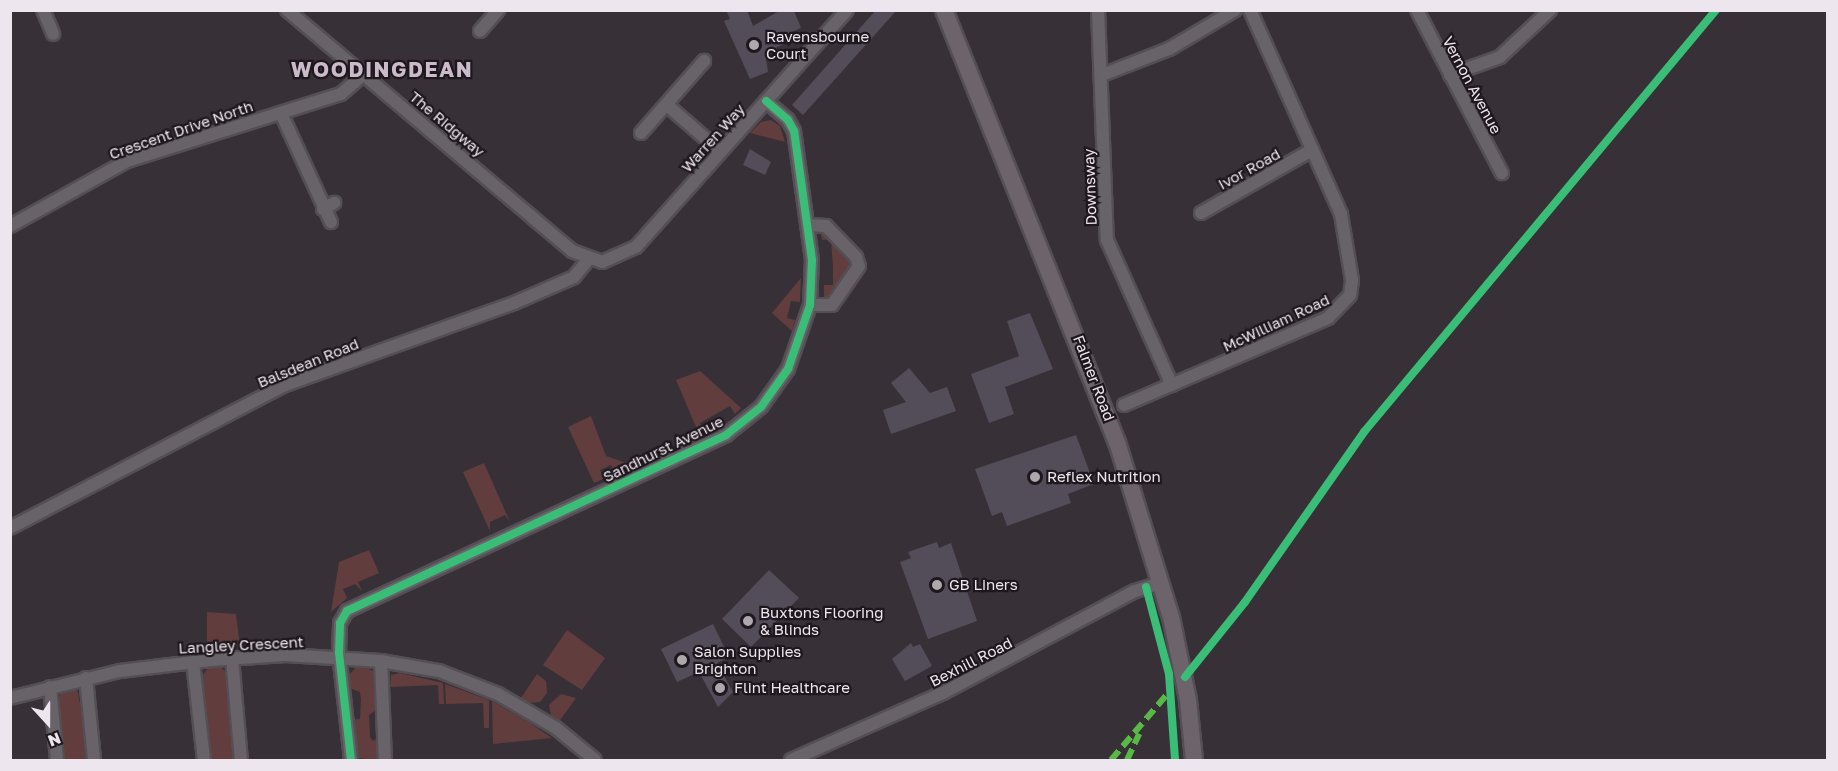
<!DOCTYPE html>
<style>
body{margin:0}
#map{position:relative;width:1838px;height:771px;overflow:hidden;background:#373137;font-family:"Golos Text",sans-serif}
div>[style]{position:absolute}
.green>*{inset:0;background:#613d3e}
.building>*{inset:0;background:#534c59}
.roads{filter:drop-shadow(2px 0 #544f54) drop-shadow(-2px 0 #544f54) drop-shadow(0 2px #544f54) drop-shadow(0 -2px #544f54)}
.minor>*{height:12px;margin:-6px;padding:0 6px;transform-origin:6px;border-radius:6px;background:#686368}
.secondary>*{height:16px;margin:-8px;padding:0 8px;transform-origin:8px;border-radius:8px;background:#6c646a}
.quiet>*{height:6px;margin-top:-3px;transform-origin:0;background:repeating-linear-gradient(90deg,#58b947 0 12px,transparent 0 18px)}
.cycleway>*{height:8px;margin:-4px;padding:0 4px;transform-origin:4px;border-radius:4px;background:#3abd76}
.dots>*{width:16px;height:16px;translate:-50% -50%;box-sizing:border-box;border:3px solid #1e181e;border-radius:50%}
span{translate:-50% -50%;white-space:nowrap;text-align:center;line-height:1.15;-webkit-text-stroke:4.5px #1e181e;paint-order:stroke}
.poi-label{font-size:15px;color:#eee6ee}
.left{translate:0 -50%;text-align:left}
.street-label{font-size:15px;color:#eee6ee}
.district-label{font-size:21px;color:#cbbbca;font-weight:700;letter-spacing:1.5px}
.frame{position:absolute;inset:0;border:12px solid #eee6ee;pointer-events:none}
.north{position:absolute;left:18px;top:693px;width:60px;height:60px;-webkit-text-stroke:4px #1e181e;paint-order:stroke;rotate:159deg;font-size:16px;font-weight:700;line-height:24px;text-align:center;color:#eee6ee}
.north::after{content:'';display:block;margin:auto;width:21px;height:27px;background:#eee6ee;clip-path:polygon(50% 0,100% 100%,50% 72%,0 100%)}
</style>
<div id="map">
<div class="green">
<div style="clip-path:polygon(771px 120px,780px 126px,785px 142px,750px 133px,761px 122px)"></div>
<div style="clip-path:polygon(820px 227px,856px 264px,832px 300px,824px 303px,824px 285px,833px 285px,833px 267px,831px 239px,822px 240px)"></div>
<div style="clip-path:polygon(801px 278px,800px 302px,791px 301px,787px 318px,795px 320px,792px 331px,772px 313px)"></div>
<div style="clip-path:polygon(700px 371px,741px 408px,735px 414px,730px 406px,700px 423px,704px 431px,699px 434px,676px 380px)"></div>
<div style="clip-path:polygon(591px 416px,606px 456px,632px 465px,615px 473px,611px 465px,600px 470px,603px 479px,594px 483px,568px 427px)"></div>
<div style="clip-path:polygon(484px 463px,510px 522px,505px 515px,490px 522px,490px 531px,463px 472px)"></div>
<div style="clip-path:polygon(369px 550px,379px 573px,358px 582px,362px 591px,355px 584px,343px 589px,347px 598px,331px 612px,339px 562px)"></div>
<div style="clip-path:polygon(207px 612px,236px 614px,240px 646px,207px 647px)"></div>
<div style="clip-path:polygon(567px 630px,605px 658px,582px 690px,543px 665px)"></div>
<div style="clip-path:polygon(219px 665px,229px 675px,237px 760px,209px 760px,202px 676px,209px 667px)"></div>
<div style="clip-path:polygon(358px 665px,376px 672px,379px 708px,369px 715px,370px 737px,373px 741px,381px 735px,380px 760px,356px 758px,351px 720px,360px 719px,361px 699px,360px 692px,350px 688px,349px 675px)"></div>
<div style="clip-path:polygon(400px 673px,443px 683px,444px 704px,439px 704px,438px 685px,390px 687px,391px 675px)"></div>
<div style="clip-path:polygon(537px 674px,546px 681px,547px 693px,540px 702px,528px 703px,521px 698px)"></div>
<div style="clip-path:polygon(445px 684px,489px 700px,489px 728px,484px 728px,483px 703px,446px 704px)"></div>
<div style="clip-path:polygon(77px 688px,91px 760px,63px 760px,58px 699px,62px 690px)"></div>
<div style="clip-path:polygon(561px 694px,576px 698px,558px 723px,551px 715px,549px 705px)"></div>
<div style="clip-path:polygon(492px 701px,530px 723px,552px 738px,493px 744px)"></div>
</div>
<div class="building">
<div style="clip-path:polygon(726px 10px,747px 10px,753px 26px,781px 10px,794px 11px,801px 28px,789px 33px,792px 41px,765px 52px,768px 72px,750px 79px,724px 21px,730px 19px)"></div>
<div style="clip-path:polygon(876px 10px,897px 10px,803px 115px,792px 105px)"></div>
<div style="clip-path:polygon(750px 149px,771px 162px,765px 175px,743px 165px)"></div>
<div style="clip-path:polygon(1030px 313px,1053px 369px,1005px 387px,1014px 414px,989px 423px,971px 374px,1019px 356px,1007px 321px)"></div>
<div style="clip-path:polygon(909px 368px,930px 393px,947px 387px,956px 411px,891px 434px,883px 410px,906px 402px,891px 383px)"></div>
<div style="clip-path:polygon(1076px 435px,1094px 484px,1068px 494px,1071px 503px,1007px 526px,1002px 512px,992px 516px,975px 469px)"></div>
<div style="clip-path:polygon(937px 542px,939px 548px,951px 543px,977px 621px,928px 639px,900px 562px,911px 558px,908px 552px)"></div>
<div style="clip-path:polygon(769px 570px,799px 598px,751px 647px,722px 619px)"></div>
<div style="clip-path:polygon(713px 624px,729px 657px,717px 663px,733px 692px,718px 707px,699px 672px,677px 682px,661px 649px)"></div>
<div style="clip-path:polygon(911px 643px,913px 647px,920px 644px,932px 666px,905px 681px,892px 659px)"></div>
</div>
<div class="roads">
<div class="minor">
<div style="left:43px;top:10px;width:26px;rotate:67deg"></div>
<div style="left:287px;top:10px;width:373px;rotate:40.2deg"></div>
<div style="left:572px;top:251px;width:32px;rotate:20deg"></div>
<div style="left:602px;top:262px;width:37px;rotate:-24deg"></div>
<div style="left:636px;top:247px;width:317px;rotate:-48.3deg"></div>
<div style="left:1098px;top:10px;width:230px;rotate:87.8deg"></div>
<div style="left:1107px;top:240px;width:159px;rotate:65.9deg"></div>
<div style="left:1417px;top:10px;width:184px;rotate:62.5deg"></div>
<div style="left:480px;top:31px;width:28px;rotate:-49deg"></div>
<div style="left:1102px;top:75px;width:72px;rotate:-21.2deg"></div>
<div style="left:1169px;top:49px;width:77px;rotate:-30.6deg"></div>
<div style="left:1450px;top:75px;width:53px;rotate:-19.8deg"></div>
<div style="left:1500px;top:57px;width:69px;rotate:-43.2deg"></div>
<div style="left:667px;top:105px;width:70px;rotate:41deg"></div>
<div style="left:281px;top:113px;width:120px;rotate:65.4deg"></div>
<div style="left:641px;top:133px;width:96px;rotate:-48.8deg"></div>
<div style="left:323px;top:209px;width:13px;rotate:-29deg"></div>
<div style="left:1201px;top:213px;width:128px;rotate:-29.6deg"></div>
<div style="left:808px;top:225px;width:18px;rotate:3deg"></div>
<div style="left:826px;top:226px;width:43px;rotate:45.9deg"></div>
<div style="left:856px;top:257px;width:9px;rotate:72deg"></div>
<div style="left:859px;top:266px;width:47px;rotate:124.7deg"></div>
<div style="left:832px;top:305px;width:22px;rotate:180deg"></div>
<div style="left:10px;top:226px;width:134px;rotate:-29.1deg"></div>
<div style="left:127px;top:161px;width:224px;rotate:-17.4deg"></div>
<div style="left:341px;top:94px;width:30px;rotate:-41deg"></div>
<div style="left:1124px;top:405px;width:222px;rotate:-23.1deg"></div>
<div style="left:1328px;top:318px;width:32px;rotate:-46deg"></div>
<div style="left:1350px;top:295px;width:15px;rotate:-82deg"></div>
<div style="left:1352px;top:280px;width:67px;rotate:-99.5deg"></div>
<div style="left:1341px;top:214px;width:223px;rotate:-114deg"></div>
<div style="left:10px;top:528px;width:310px;rotate:-27.5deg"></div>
<div style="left:285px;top:385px;width:243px;rotate:-19.7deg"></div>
<div style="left:514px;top:303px;width:65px;rotate:-23.4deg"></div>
<div style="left:574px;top:277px;width:22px;rotate:-51deg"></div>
<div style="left:232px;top:658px;width:102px;rotate:85deg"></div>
<div style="left:381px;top:661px;width:99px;rotate:87.7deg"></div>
<div style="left:193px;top:662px;width:99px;rotate:83.6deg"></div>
<div style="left:86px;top:678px;width:82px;rotate:84.4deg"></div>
<div style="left:50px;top:687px;width:73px;rotate:84.5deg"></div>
<div style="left:10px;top:698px;width:113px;rotate:-13.8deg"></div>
<div style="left:120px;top:671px;width:92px;rotate:-6.9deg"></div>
<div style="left:211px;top:660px;width:75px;rotate:-3.8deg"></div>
<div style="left:286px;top:655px;width:95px;rotate:3.6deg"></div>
<div style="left:381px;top:661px;width:59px;rotate:9.8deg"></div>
<div style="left:439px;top:671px;width:63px;rotate:21.3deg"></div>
<div style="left:498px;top:694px;width:67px;rotate:30.4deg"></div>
<div style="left:556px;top:728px;width:50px;rotate:39.4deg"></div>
<div style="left:351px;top:760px;width:108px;rotate:-96.4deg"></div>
<div style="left:339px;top:653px;width:30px;rotate:-88deg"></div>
<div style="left:340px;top:623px;width:14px;rotate:-60deg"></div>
<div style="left:347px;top:611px;width:418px;rotate:-24.9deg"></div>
<div style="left:726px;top:435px;width:45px;rotate:-38.7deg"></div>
<div style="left:761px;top:407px;width:47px;rotate:-54.6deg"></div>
<div style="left:788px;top:369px;width:68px;rotate:-71deg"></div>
<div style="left:810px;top:305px;width:45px;rotate:-87.5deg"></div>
<div style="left:812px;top:260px;width:130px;rotate:-97.9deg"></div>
<div style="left:794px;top:131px;width:13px;rotate:-119deg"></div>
<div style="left:788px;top:120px;width:29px;rotate:-139deg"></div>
<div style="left:791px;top:760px;width:166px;rotate:-23.8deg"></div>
<div style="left:943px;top:693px;width:217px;rotate:-28deg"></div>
<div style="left:1135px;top:591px;width:28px;rotate:-17deg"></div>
</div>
<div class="secondary">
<div style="left:944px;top:10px;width:465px;rotate:68.2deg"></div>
<div style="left:1117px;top:442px;width:183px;rotate:72.9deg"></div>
<div style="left:1171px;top:617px;width:85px;rotate:78.4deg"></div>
<div style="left:1188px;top:700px;width:60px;rotate:84.3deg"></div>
</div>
</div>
<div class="quiet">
<div style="left:1111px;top:760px;width:91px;rotate:-49.5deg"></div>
<div style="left:1127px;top:760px;width:29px;rotate:-65deg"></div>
</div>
<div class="cycleway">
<div style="left:1146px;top:587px;width:90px;rotate:75.2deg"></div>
<div style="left:1169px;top:674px;width:86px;rotate:86deg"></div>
<div style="left:1185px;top:677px;width:96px;rotate:-51.3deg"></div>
<div style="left:1245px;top:602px;width:208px;rotate:-55deg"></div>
<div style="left:1364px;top:432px;width:550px;rotate:-50.17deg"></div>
<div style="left:351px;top:760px;width:108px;rotate:-96.4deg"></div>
<div style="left:339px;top:653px;width:30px;rotate:-88deg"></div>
<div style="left:340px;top:623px;width:14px;rotate:-60deg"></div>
<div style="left:347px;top:611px;width:418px;rotate:-24.9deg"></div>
<div style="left:726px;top:435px;width:45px;rotate:-38.7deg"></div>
<div style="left:761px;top:407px;width:47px;rotate:-54.6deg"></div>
<div style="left:788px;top:369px;width:68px;rotate:-71deg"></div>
<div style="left:810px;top:305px;width:45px;rotate:-87.5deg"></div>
<div style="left:812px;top:260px;width:130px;rotate:-97.9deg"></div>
<div style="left:794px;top:131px;width:13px;rotate:-119deg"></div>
<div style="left:788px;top:120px;width:29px;rotate:-139deg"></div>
</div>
<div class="dots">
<div style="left:754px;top:45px;background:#aea7ae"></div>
<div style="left:1035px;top:477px;background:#aea7ae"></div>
<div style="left:937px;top:585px;background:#aea7ae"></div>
<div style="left:748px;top:621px;background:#aea7ae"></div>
<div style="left:682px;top:660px;background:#aea7ae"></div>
<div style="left:720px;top:688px;background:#aea7ae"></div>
</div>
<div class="poi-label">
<span class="left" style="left:766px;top:45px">Ravensbourne<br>Court</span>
<span class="left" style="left:1047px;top:477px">Reflex Nutrition</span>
<span class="left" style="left:949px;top:585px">GB Liners</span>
<span class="left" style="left:760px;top:621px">Buxtons Flooring<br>&amp; Blinds</span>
<span class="left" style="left:694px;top:660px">Salon Supplies<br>Brighton</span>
<span class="left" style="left:734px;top:688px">Flint Healthcare</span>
</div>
<div class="street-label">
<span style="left:1472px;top:85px;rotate:62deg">Vernon Avenue</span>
<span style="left:447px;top:124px;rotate:40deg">The Ridgway</span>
<span style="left:181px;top:130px;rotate:-19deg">Crescent Drive North</span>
<span style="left:713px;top:138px;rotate:-48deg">Warren Way</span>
<span style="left:1249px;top:169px;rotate:-29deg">Ivor Road</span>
<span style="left:1090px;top:187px;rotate:-92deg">Downsway</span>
<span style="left:1276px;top:323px;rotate:-25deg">McWilliam Road</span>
<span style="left:308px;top:363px;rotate:-22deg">Balsdean Road</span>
<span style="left:1094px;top:378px;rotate:69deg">Falmer Road</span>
<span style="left:663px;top:449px;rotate:-26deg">Sandhurst Avenue</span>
<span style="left:241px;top:645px;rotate:-3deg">Langley Crescent</span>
<span style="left:971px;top:662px;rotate:-27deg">Bexhill Road</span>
</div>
<div class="district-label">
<span style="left:382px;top:69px">WOODINGDEAN</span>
</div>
<div class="frame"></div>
<div class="north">N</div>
</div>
